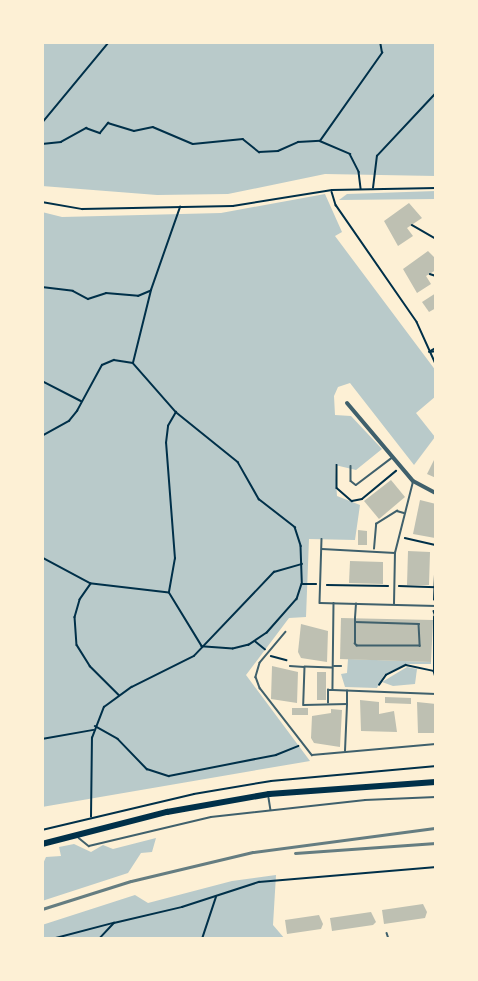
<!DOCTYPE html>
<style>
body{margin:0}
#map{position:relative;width:478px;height:981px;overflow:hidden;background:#fdf0d5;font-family:"Fira Sans",sans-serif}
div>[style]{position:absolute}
.green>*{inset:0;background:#b9caca}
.building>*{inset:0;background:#bec0b2}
.path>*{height:1.5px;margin:-0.75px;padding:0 0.75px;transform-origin:0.75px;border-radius:0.75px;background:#003049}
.service>*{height:1.5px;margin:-0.75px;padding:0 0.75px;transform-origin:0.75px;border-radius:0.75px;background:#3f606c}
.minor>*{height:4px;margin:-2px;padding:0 2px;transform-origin:2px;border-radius:2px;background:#3f606c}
.primary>*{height:6px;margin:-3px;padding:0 3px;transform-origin:3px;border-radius:3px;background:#003049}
.rail>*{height:3px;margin:-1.5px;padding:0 1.5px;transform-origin:1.5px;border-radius:1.5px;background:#657d81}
span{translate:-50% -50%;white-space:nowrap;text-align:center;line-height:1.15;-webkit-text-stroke:5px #fdf0d5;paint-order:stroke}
.frame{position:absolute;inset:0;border:44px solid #fdf0d5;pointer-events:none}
</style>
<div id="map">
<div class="green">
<div style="clip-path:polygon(42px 42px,436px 42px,436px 176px,325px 174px,228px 194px,157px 195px,42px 186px)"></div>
<div style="clip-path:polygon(436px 191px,436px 199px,339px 200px,347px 194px)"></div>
<div style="clip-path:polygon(325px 194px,342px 232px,335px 236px,436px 371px,436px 396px,416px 413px,435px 437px,414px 465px,350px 383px,338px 387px,334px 396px,335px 415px,351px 416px,382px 449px,356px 470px,335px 465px,337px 496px,360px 505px,355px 540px,309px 539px,306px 617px,289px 618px,246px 675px,310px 761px,42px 807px,42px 212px,62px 217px,221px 213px)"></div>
<div style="clip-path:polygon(348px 659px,431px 662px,431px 664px,406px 664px,384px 675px,377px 688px,345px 687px,341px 674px,347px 673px)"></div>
<div style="clip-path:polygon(407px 667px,417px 669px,415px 684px,393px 686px,382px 682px)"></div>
<div style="clip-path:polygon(156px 838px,152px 852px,141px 853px,128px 873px,42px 901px,42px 866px,46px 857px,61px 856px,59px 847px,74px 844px,91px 852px,103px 845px,113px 849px)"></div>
<div style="clip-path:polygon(276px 875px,273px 925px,285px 939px,42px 939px,42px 925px,135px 895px,148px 903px,232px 881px)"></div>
</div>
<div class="building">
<div style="clip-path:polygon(409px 203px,422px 218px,407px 228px,413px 236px,398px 246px,384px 221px)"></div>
<div style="clip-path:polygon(428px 251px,436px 259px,436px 270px,426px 276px,431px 284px,417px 293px,403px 269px)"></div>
<div style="clip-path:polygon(436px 293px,436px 308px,429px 312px,422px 302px)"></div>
<div style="clip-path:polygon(436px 456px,436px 478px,427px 474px)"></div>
<div style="clip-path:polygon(391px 480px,405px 497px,379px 519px,364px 501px)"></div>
<div style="clip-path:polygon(420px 500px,436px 504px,435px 538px,413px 534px)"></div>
<div style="clip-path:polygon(358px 530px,367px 531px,367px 545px,358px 545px)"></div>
<div style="clip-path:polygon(408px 551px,430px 552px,429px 585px,407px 585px)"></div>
<div style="clip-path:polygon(350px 561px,383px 562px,383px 584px,349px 583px)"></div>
<div style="clip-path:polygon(341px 618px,433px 620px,431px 662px,340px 659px)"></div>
<div style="clip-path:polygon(301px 624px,328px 631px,327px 662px,301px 658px,298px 652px)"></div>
<div style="clip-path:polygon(272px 666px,298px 672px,297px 703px,271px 699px)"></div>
<div style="clip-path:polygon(317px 672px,326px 672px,326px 700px,317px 700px)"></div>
<div style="clip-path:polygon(385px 697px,411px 698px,411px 704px,385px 703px)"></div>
<div style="clip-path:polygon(360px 700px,379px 702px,379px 714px,394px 711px,397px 732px,361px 731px)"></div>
<div style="clip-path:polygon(417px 702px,436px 704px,436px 733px,418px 733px)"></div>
<div style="clip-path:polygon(292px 708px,308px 708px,308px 715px,292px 715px)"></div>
<div style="clip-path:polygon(331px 709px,342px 710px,340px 747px,314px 743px,311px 738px,312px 716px,331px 713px)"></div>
<div style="clip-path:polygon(423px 904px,427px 912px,425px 918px,384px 924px,382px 910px)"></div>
<div style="clip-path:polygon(371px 912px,376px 922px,373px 925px,332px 931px,330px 918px)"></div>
<div style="clip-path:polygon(319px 915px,323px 924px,321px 929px,287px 934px,285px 920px)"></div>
</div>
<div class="path">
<div style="left:42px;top:123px;width:105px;rotate:-50.4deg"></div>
<div style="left:320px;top:141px;width:108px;rotate:-54.8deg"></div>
<div style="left:382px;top:53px;width:11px;rotate:-100deg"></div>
<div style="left:42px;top:144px;width:19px;rotate:-6deg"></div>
<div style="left:61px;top:142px;width:29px;rotate:-29deg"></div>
<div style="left:86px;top:128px;width:15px;rotate:20deg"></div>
<div style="left:100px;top:133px;width:13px;rotate:-51deg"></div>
<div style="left:108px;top:123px;width:27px;rotate:17deg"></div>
<div style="left:134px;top:131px;width:19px;rotate:-12deg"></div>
<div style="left:153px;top:127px;width:43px;rotate:23deg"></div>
<div style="left:193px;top:144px;width:50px;rotate:-5.7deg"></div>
<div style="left:243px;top:139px;width:21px;rotate:39deg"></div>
<div style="left:259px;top:152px;width:19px;rotate:-3deg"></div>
<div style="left:278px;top:151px;width:22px;rotate:-24deg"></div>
<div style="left:298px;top:142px;width:22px;rotate:-3deg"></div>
<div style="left:320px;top:141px;width:33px;rotate:23deg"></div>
<div style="left:350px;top:154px;width:20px;rotate:63deg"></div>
<div style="left:359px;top:172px;width:17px;rotate:83deg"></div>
<div style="left:373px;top:188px;width:32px;rotate:-83deg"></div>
<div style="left:377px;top:156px;width:86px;rotate:-46.9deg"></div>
<div style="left:332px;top:192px;width:14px;rotate:73deg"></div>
<div style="left:336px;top:205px;width:142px;rotate:55.3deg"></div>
<div style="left:417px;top:322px;width:46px;rotate:65.7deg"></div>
<div style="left:42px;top:202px;width:41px;rotate:9.9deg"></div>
<div style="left:82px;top:209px;width:151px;rotate:-1.1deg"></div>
<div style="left:233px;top:206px;width:100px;rotate:-9.2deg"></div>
<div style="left:332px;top:190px;width:104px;rotate:-1.1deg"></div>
<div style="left:412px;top:225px;width:28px;rotate:30deg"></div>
<div style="left:430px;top:274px;width:6px;rotate:18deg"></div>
<div style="left:42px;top:287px;width:31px;rotate:7deg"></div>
<div style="left:73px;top:291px;width:17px;rotate:28deg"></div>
<div style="left:88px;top:299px;width:19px;rotate:-18deg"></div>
<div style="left:106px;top:293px;width:32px;rotate:5deg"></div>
<div style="left:138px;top:296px;width:13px;rotate:-23deg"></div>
<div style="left:429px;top:352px;width:8px;rotate:-30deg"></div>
<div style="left:430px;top:352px;width:6px;rotate:-9deg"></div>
<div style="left:133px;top:363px;width:75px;rotate:-76.1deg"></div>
<div style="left:151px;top:290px;width:88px;rotate:-70.7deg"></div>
<div style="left:42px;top:381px;width:44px;rotate:27.1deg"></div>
<div style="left:42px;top:436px;width:31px;rotate:-29deg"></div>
<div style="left:69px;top:421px;width:13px;rotate:-51deg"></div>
<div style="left:77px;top:411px;width:52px;rotate:-61.5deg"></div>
<div style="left:102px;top:365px;width:13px;rotate:-23deg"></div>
<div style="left:114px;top:360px;width:19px;rotate:9deg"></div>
<div style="left:133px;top:363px;width:65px;rotate:48.7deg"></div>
<div style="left:176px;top:412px;width:80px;rotate:38.9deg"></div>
<div style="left:238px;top:462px;width:43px;rotate:60.4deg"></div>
<div style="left:259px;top:499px;width:46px;rotate:37.9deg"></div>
<div style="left:295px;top:527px;width:20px;rotate:72deg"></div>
<div style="left:301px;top:546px;width:38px;rotate:88deg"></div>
<div style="left:302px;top:584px;width:16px;rotate:108deg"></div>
<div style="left:297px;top:599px;width:45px;rotate:131.4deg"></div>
<div style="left:267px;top:633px;width:22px;rotate:146deg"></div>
<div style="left:249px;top:645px;width:16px;rotate:166deg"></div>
<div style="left:233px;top:649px;width:31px;rotate:-176deg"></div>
<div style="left:202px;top:647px;width:63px;rotate:-121.4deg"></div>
<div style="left:169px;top:593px;width:79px;rotate:-173.4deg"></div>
<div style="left:91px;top:584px;width:55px;rotate:-152deg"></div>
<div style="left:337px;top:465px;width:23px;rotate:90deg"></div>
<div style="left:337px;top:488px;width:20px;rotate:41deg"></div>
<div style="left:352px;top:501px;width:10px;rotate:-11deg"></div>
<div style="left:362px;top:499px;width:44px;rotate:-39.5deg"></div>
<div style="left:405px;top:538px;width:32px;rotate:13deg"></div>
<div style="left:91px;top:584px;width:19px;rotate:125deg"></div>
<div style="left:80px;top:600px;width:18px;rotate:106deg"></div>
<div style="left:75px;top:617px;width:28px;rotate:86deg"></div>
<div style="left:77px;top:645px;width:25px;rotate:58deg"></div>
<div style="left:90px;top:666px;width:41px;rotate:45deg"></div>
<div style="left:303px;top:584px;width:13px"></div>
<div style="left:327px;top:585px;width:61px;rotate:0.9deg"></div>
<div style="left:399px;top:586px;width:37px;rotate:2deg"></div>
<div style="left:169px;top:592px;width:34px;rotate:-80deg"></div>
<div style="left:175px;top:559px;width:116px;rotate:-94.4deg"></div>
<div style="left:166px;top:443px;width:17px;rotate:-83deg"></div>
<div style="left:168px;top:426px;width:16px;rotate:-60deg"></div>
<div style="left:434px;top:600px;width:50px;rotate:-87.7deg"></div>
<div style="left:434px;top:611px;width:6px;rotate:72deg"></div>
<div style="left:255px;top:641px;width:13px;rotate:39deg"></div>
<div style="left:271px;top:656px;width:16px;rotate:15deg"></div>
<div style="left:434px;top:671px;width:7px;rotate:74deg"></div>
<div style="left:379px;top:685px;width:12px;rotate:-55deg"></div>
<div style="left:386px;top:675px;width:22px;rotate:-27deg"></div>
<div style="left:406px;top:665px;width:29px;rotate:12deg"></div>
<div style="left:434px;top:671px;width:54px;rotate:-90deg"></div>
<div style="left:95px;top:726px;width:26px;rotate:29deg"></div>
<div style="left:118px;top:739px;width:42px;rotate:46deg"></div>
<div style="left:147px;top:769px;width:23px;rotate:18deg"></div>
<div style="left:169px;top:776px;width:109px;rotate:-11.1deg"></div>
<div style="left:276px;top:755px;width:24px;rotate:-22deg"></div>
<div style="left:42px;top:739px;width:52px;rotate:-10deg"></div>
<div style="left:91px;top:817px;width:79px;rotate:-89.3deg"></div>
<div style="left:92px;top:738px;width:33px;rotate:-69deg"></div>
<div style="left:104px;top:707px;width:34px;rotate:-36deg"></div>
<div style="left:132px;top:687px;width:69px;rotate:-26.6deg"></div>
<div style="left:194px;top:656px;width:116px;rotate:-46.4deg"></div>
<div style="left:274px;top:572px;width:29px;rotate:-16deg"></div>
<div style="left:42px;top:830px;width:156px;rotate:-13.3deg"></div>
<div style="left:194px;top:794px;width:78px;rotate:-9.6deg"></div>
<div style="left:271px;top:781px;width:166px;rotate:-5.2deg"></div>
<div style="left:52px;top:939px;width:63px;rotate:-14.7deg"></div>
<div style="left:99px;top:939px;width:22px;rotate:-47deg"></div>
<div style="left:114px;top:923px;width:70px;rotate:-13.2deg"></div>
<div style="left:182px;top:907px;width:81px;rotate:-18deg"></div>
<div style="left:259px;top:882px;width:178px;rotate:-4.8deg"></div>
<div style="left:202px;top:939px;width:44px;rotate:-71.6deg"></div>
</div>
<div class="service">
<div style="left:351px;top:466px;width:15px;rotate:90deg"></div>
<div style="left:351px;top:481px;width:6px;rotate:39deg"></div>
<div style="left:356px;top:485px;width:46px;rotate:-37.1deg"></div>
<div style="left:322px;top:539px;width:64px;rotate:91.8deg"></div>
<div style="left:320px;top:603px;width:116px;rotate:1.5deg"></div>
<div style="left:322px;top:549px;width:73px;rotate:3.1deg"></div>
<div style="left:374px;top:549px;width:25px;rotate:-85deg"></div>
<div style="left:376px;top:524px;width:25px;rotate:-32deg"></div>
<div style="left:397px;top:511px;width:7px;rotate:16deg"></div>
<div style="left:334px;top:603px;width:87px;rotate:90.7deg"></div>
<div style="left:333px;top:690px;width:103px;rotate:2.2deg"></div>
<div style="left:394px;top:604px;width:51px;rotate:-88.9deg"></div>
<div style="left:395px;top:553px;width:73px;rotate:-75.8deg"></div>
<div style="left:355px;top:622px;width:64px;rotate:1.8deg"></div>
<div style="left:419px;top:624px;width:22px;rotate:87deg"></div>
<div style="left:420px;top:646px;width:63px;rotate:180deg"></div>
<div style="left:357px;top:646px;width:3px;rotate:-135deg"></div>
<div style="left:355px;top:644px;width:26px;rotate:-90deg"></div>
<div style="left:355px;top:618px;width:14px;rotate:-86deg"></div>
<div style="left:286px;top:632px;width:40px;rotate:130deg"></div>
<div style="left:260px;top:663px;width:15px;rotate:106deg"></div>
<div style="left:256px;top:677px;width:12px;rotate:70deg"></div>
<div style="left:260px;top:688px;width:85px;rotate:52.2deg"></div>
<div style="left:312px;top:755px;width:124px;rotate:-5.1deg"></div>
<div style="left:290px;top:666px;width:14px;rotate:4deg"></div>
<div style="left:334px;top:666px;width:7px"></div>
<div style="left:332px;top:668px;width:27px;rotate:-178deg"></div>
<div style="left:305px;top:667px;width:38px;rotate:92deg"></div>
<div style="left:304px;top:705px;width:43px;rotate:-1.3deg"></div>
<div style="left:347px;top:704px;width:13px;rotate:-90deg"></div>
<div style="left:328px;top:703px;width:13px;rotate:-90deg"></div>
<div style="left:328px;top:690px;width:4px"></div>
<div style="left:345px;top:751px;width:46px;rotate:-87.5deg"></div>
<div style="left:269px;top:798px;width:12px;rotate:81deg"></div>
<div style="left:79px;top:838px;width:13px;rotate:39deg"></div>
<div style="left:89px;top:846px;width:125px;rotate:-13.4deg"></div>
<div style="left:211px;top:817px;width:155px;rotate:-6.3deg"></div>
<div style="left:365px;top:800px;width:71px;rotate:-2.4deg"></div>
<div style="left:387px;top:933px;width:6px;rotate:72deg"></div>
</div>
<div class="minor">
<div style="left:347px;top:403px;width:102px;rotate:49.8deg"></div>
<div style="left:413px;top:481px;width:26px;rotate:28deg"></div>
<div style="left:435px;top:939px;width:1px;rotate:-45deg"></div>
</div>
<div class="primary">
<div style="left:42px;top:844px;width:129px;rotate:-14.4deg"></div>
<div style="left:167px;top:812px;width:104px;rotate:-10deg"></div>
<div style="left:269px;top:794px;width:167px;rotate:-4.1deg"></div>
</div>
<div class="rail">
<div style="left:295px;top:853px;width:141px;rotate:-4.1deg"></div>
<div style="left:42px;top:909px;width:93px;rotate:-17.5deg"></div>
<div style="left:131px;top:881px;width:125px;rotate:-13.4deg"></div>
<div style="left:253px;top:852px;width:185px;rotate:-7.5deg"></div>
</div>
<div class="frame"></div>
</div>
